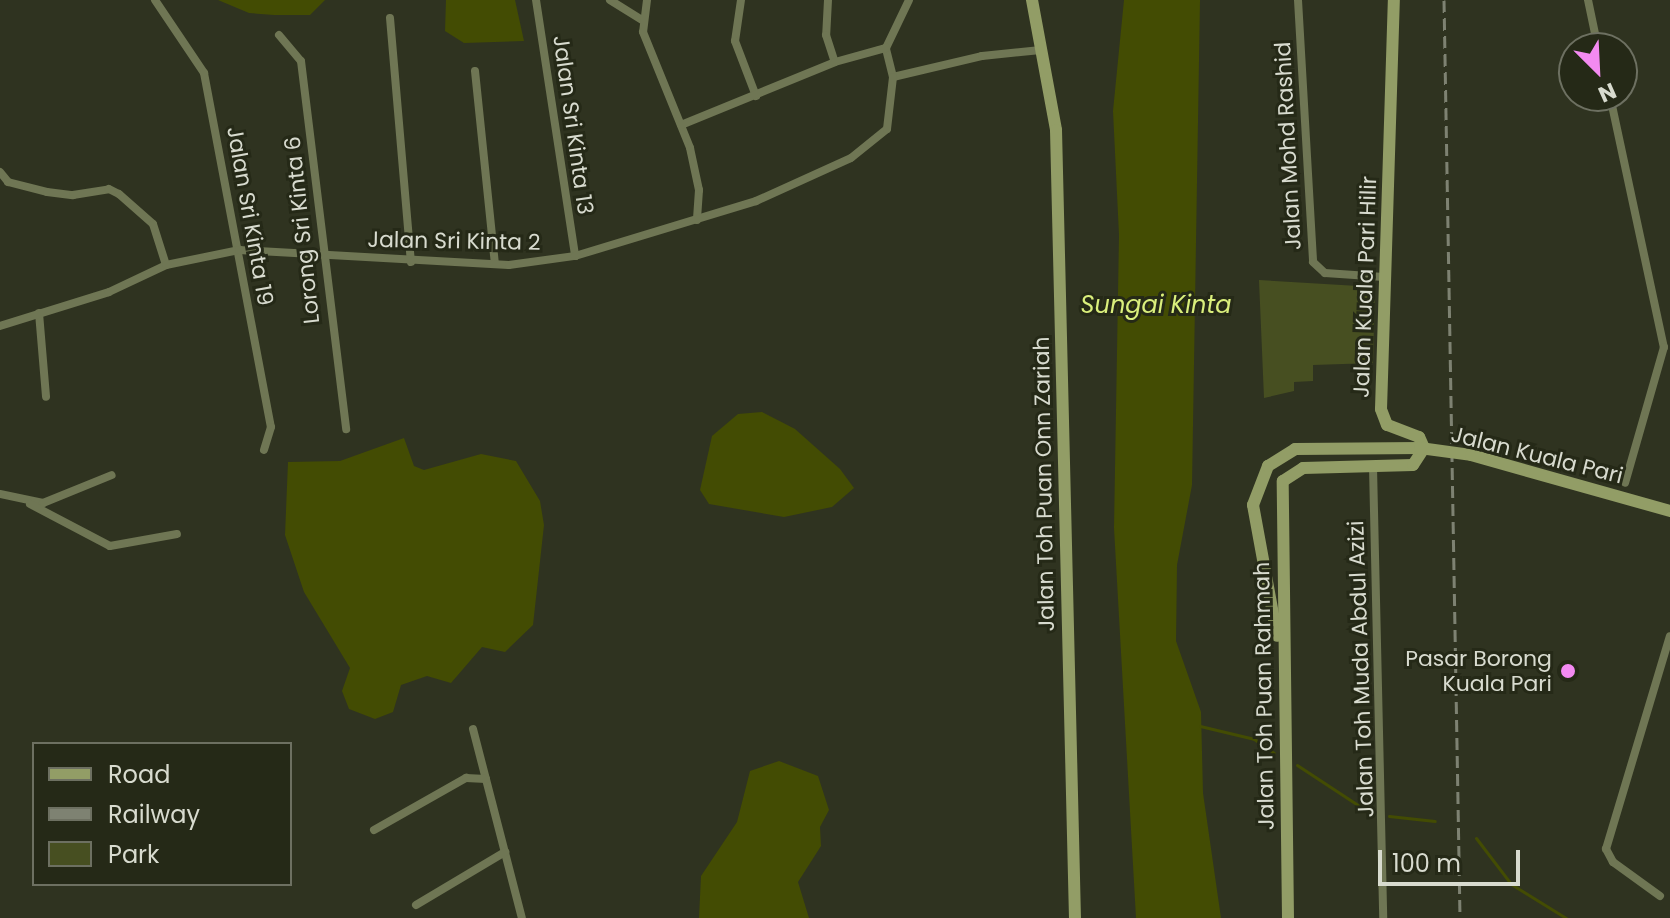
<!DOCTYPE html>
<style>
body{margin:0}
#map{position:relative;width:1670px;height:918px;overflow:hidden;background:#2f3320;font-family:Poppins,sans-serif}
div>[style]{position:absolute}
.green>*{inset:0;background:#474f21}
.water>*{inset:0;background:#434c03}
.stream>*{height:3px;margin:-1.5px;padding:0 1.5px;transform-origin:1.5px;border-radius:1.5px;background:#434c03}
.street>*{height:8px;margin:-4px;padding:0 4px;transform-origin:4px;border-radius:4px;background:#6f7654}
.secondary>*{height:12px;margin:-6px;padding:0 6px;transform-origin:6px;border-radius:6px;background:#929d66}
.rail>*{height:3px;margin-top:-1.5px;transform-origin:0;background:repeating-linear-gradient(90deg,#7e8272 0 12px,transparent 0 18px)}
.secondary-bridge>*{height:12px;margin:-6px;padding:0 6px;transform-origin:6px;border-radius:6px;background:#929d66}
.dots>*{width:22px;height:22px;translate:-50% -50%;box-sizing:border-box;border:4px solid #252917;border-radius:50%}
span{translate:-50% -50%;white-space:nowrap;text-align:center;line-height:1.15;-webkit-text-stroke:6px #252917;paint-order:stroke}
.street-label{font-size:22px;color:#d8dbcf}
.poi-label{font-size:22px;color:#d8dbcf}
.right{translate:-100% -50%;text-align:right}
.water-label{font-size:24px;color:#daef7c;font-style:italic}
.legend{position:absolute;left:32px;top:742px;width:260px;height:144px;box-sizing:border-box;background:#252917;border:2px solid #6d7061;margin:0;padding:10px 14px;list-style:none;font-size:24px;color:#d8dbcf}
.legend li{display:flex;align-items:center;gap:16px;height:40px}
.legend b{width:40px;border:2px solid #6d7061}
.north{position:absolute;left:1558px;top:32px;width:80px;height:80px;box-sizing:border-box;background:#252917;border:2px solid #6d7061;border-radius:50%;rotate:156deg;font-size:22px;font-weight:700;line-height:32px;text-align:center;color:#d8dbcf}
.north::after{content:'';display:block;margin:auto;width:28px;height:36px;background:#f38af1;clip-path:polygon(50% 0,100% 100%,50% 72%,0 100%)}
.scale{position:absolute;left:1378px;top:850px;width:142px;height:36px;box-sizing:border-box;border:4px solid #d8dbcf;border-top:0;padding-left:10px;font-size:24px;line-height:28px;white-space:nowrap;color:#d8dbcf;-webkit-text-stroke:6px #252917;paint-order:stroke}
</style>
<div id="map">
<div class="green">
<div style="clip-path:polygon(1259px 280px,1375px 287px,1373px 363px,1313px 365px,1313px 381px,1294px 382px,1294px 391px,1264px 398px)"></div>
</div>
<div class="water">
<div style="clip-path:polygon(218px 0,325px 0,310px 15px,274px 15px,249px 13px)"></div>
<div style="clip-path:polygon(446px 0,515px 0,524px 41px,464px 43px,445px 31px)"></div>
<div style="clip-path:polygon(1124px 0,1200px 0,1192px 485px,1177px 565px,1176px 641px,1201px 712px,1203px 793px,1221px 918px,1136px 918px,1114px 528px,1119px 235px,1113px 111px)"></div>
<div style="clip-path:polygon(762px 412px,795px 429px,840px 469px,854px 488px,832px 507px,784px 517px,709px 504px,700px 490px,712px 436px,738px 414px)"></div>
<div style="clip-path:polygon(404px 438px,414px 466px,424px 470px,481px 454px,516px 461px,540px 501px,544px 525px,533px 625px,505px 652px,482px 647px,451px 683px,427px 676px,401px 685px,393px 712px,375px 719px,349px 709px,342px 691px,350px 668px,304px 592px,285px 535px,288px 462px,340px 461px)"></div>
<div style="clip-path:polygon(779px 761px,818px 776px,829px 810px,820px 827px,821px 846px,798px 882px,809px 918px,699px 918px,701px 876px,737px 822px,750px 771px)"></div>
</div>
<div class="stream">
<div style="left:1200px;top:726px;width:56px;rotate:13.5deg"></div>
<div style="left:1254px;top:739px;width:24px;rotate:35deg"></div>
<div style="left:1297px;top:765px;width:91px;rotate:33.3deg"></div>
<div style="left:1389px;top:816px;width:46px;rotate:6.2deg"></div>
<div style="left:1476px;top:838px;width:58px;rotate:52.7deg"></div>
<div style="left:1511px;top:884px;width:65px;rotate:31.7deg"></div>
</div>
<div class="street">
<div style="left:155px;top:0;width:88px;rotate:56.1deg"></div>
<div style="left:204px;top:73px;width:360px;rotate:79.3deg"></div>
<div style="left:271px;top:427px;width:24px;rotate:107deg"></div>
<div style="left:536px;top:0;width:259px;rotate:81.3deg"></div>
<div style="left:610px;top:0;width:38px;rotate:32deg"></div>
<div style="left:647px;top:0;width:32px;rotate:97deg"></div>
<div style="left:643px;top:32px;width:125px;rotate:67.9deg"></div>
<div style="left:690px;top:148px;width:43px;rotate:77.9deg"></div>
<div style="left:699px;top:190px;width:30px;rotate:94deg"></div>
<div style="left:741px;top:0;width:41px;rotate:98.3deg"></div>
<div style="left:735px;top:41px;width:59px;rotate:69.1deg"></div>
<div style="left:828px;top:0;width:35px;rotate:93deg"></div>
<div style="left:826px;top:35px;width:28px;rotate:72deg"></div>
<div style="left:1298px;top:0;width:262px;rotate:86.7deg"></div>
<div style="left:1313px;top:262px;width:16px;rotate:43deg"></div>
<div style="left:1325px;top:273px;width:59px;rotate:3.9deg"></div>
<div style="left:1588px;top:0;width:49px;rotate:78.2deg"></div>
<div style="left:390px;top:18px;width:245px;rotate:85.1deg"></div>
<div style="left:279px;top:35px;width:34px;rotate:50deg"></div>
<div style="left:301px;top:61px;width:371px;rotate:83deg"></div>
<div style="left:475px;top:71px;width:194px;rotate:84.1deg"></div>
<div style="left:893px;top:77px;width:91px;rotate:-13.3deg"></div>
<div style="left:982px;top:56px;width:59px;rotate:-5.8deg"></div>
<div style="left:893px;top:77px;width:30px;rotate:-104deg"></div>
<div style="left:886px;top:48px;width:53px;rotate:-64.4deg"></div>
<div style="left:1610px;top:96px;width:257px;rotate:77.9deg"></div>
<div style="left:1664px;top:347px;width:141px;rotate:106deg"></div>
<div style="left:681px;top:125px;width:166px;rotate:-22.2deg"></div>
<div style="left:835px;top:62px;width:53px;rotate:-15.4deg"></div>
<div style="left:0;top:172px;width:13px;rotate:51deg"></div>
<div style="left:8px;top:182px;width:40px;rotate:14.4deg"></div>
<div style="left:47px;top:192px;width:26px;rotate:7deg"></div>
<div style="left:73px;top:195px;width:36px;rotate:-9deg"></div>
<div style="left:109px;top:189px;width:11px;rotate:27deg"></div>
<div style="left:119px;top:194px;width:45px;rotate:41.4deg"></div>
<div style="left:153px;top:224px;width:43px;rotate:72.4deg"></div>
<div style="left:39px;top:313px;width:84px;rotate:85.2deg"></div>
<div style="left:0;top:326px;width:114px;rotate:-17.3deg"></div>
<div style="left:109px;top:292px;width:63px;rotate:-25.3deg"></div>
<div style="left:166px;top:265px;width:75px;rotate:-11.6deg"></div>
<div style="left:239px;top:250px;width:270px;rotate:3.2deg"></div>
<div style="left:509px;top:265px;width:67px;rotate:-7.8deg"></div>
<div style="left:575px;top:256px;width:189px;rotate:-16.9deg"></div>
<div style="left:756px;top:201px;width:104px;rotate:-24.4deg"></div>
<div style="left:851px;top:158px;width:46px;rotate:-38.9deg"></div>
<div style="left:887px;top:129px;width:52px;rotate:-83.4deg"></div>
<div style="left:1373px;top:467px;width:451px;rotate:88.7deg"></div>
<div style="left:0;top:494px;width:44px;rotate:11.8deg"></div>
<div style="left:43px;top:503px;width:74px;rotate:-22.1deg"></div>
<div style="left:30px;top:504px;width:90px;rotate:27.7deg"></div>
<div style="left:110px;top:546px;width:68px;rotate:-10.2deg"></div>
<div style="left:473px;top:729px;width:195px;rotate:75.5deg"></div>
<div style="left:374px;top:830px;width:106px;rotate:-29.5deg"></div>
<div style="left:466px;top:778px;width:20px;rotate:3deg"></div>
<div style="left:1660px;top:896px;width:58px;rotate:-144.1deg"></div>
<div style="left:1613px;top:862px;width:15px;rotate:-118deg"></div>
<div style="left:1606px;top:849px;width:222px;rotate:-73.3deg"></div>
<div style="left:416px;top:905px;width:104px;rotate:-30.8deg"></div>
</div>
<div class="secondary">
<div style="left:1032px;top:0;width:132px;rotate:79.5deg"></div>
<div style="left:1056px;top:130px;width:788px;rotate:88.62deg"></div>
<div style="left:1253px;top:505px;width:133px;rotate:79.6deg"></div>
<div style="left:1288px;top:918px;width:437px;rotate:-90.7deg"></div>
<div style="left:1283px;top:481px;width:24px;rotate:-33deg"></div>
<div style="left:1303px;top:468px;width:110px;rotate:-1.6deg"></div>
<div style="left:1413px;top:465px;width:20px;rotate:-57deg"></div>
<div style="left:1424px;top:448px;width:12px;rotate:-114deg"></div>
<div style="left:1419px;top:437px;width:34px;rotate:-159deg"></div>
<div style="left:1387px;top:425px;width:17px;rotate:-111deg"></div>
<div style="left:1381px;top:409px;width:409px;rotate:-88.2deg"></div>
</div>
<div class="rail">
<div style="left:1444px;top:0;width:918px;rotate:89deg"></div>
</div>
<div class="secondary-bridge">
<div style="left:1253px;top:505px;width:42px;rotate:-69deg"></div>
<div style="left:1268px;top:466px;width:32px;rotate:-32deg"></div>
<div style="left:1295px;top:449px;width:125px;rotate:-0.5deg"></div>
<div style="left:1420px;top:448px;width:51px;rotate:7.8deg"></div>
<div style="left:1471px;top:455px;width:207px;rotate:15.7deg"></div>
</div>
<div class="dots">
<div style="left:1568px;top:671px;background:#f38af1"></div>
</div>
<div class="street-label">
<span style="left:573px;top:125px;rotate:82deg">Jalan Sri Kinta 13</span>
<span style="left:1288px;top:146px;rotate:-93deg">Jalan Mohd Rashid</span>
<span style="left:250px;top:216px;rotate:80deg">Jalan Sri Kinta 19</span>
<span style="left:302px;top:230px;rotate:-96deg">Lorong Sri Kinta 6</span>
<span style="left:454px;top:241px;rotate:1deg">Jalan Sri Kinta 2</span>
<span style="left:1365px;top:287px;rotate:-88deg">Jalan Kuala Pari Hilir</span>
<span style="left:1537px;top:455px;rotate:14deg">Jalan Kuala Pari</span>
<span style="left:1044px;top:484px;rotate:-91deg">Jalan Toh Puan Onn Zariah</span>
<span style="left:1361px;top:669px;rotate:-92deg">Jalan Toh Muda Abdul Azizi</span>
<span style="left:1264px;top:696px;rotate:-91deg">Jalan Toh Puan Rahmah</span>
</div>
<div class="poi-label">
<span class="right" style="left:1552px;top:671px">Pasar Borong<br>Kuala Pari</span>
</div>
<div class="water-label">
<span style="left:1156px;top:305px">Sungai Kinta</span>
</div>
<ul class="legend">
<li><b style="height:10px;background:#929d66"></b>Road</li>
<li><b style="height:10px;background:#7e8272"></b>Railway</li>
<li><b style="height:22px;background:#474f21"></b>Park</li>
</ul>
<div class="north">N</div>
<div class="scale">100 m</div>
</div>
